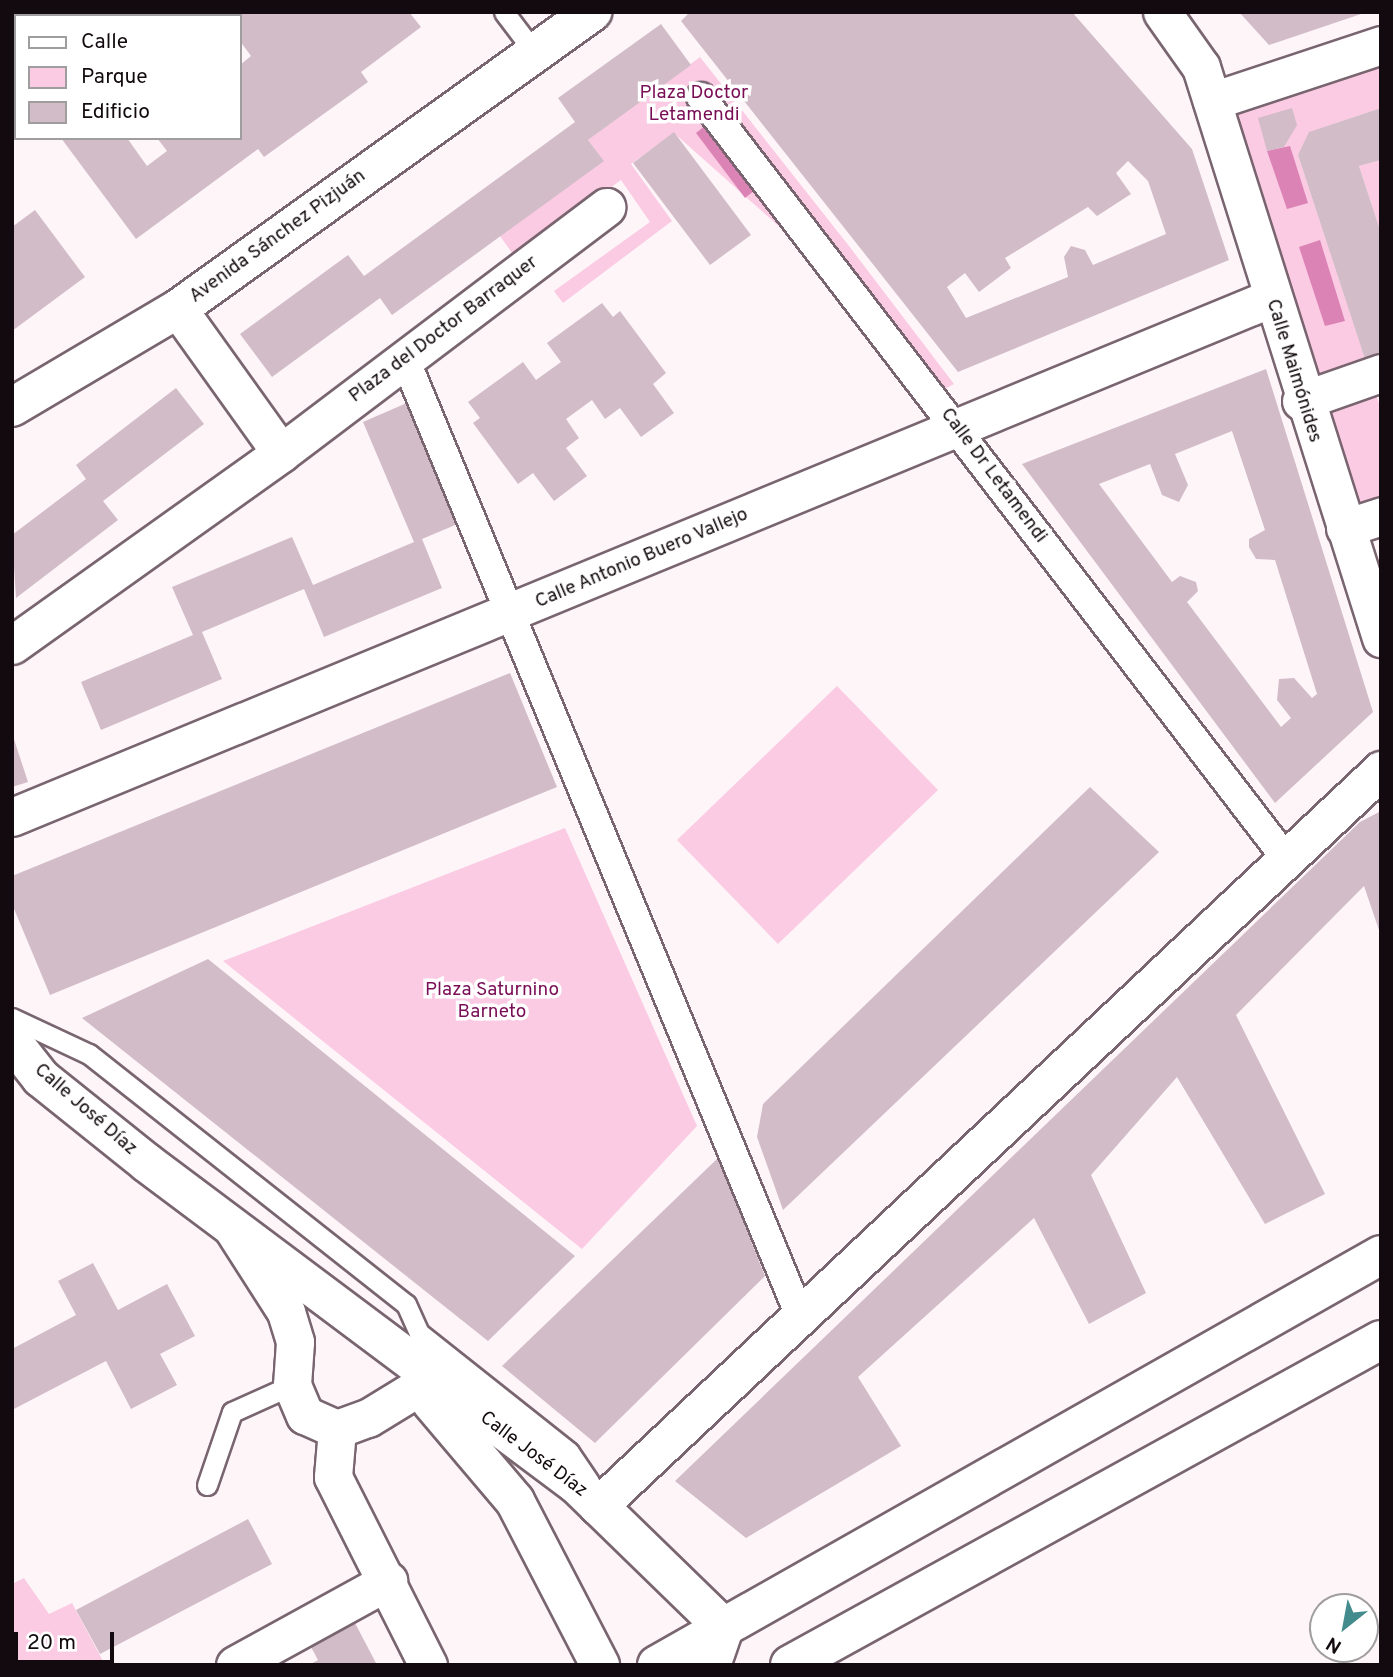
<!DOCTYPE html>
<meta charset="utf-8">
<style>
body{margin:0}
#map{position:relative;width:1393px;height:1677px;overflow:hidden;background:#fef5f9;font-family:Overpass,sans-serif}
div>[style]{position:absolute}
.green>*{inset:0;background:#fbcae3}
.water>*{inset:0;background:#dc83b5}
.building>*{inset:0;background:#d2bcc7}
.roads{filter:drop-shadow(2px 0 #79656f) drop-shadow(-2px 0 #79656f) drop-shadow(0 2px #79656f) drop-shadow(0 -2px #79656f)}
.service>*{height:19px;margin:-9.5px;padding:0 9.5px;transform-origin:9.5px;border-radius:9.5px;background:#fff}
.pedestrian>*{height:28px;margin:-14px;padding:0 14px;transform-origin:14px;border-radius:14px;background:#fff}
.minor>*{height:37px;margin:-18.5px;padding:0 18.5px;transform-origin:18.5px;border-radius:18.5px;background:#fff}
.tertiary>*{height:38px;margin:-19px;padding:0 19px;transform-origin:19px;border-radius:19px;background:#fff}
.primary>*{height:38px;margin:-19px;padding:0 19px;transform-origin:19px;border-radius:19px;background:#fff}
span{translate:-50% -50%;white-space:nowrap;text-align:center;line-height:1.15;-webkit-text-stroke:7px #fff;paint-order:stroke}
.park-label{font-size:19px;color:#790d56}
.street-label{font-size:19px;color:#120a0e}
.frame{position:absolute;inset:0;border:14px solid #120a0e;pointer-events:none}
.legend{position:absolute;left:14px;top:14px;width:228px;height:126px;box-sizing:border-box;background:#fff;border:2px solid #a09d9f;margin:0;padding:9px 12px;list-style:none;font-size:21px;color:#120a0e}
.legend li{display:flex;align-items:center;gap:14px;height:35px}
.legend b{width:35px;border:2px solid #a09d9f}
.north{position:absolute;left:1309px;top:1593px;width:70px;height:70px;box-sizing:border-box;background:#fff;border:2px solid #a09d9f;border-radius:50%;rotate:211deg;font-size:19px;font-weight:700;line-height:28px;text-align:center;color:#120a0e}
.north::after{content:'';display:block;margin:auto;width:24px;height:32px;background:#438b8c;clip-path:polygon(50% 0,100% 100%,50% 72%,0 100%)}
.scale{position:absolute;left:14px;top:1632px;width:100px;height:32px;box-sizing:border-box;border:4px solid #120a0e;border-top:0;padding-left:9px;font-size:21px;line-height:24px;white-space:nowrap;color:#120a0e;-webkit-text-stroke:5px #fff;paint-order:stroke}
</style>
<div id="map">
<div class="green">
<div style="clip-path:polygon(1381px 55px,1381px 108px,1310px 132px,1298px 155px,1369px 370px,1304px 395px,1224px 111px)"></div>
<div style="clip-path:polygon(700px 57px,849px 246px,954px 384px,918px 403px,783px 230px,674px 133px,631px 164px,672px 221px,563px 303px,554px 291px,650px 222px,621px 180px,515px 257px,500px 236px,603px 160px,588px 140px)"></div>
<div style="clip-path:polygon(1381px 160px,1381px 233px,1359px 166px)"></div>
<div style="clip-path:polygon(1372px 383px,1381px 409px,1381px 512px,1349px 523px,1309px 404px)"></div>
<div style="clip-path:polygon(837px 686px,938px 790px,778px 944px,677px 840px)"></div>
<div style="clip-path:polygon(565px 828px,697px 1126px,582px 1249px,223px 961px)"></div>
<div style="clip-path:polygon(24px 1578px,49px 1614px,72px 1603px,105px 1665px,12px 1665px,12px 1584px)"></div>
</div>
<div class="water">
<div style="clip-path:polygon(720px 114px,770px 178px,745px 198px,696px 133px)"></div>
<div style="clip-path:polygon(1290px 146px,1308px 203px,1287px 209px,1267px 151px)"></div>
<div style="clip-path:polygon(1320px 240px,1345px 321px,1325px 326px,1299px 247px)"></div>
</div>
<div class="building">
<div style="clip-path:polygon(36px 12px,184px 12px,187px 16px,36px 16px)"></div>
<div style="clip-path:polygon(218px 12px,409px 12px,421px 27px,361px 72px,368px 82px,264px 157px,258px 149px,136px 239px,61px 138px,127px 138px,147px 166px,167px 151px,157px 138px,240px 138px,240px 65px,251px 56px,240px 41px,240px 16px)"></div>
<div style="clip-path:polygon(evenodd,690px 12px,1072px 12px,1192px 149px,1229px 260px,958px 372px,681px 21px,690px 12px,1128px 161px,1148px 181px,1166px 234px,1093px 265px,1085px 250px,1071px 246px,1064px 257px,1068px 277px,966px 318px,947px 287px,965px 273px,979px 292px,1011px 268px,1005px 258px,1088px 207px,1097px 216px,1131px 194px,1116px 173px,1128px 161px)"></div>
<div style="clip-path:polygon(1239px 12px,1364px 12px,1364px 13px,1269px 45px)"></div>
<div style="clip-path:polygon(661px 24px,691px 65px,588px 140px,604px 161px,392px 315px,380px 298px,272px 377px,240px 334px,348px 255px,364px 276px,575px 122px,558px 98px)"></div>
<div style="clip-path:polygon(1292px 108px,1297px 125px,1284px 147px,1267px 151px,1258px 118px)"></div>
<div style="clip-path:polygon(1381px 108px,1381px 160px,1359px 166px,1381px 233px,1381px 361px,1367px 365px,1298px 155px,1309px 132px)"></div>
<div style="clip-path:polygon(674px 132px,751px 235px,710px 265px,633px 163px)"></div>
<div style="clip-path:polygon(35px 210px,85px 277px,12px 331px,12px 227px)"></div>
<div style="clip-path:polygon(602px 303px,613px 317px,620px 311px,666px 373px,653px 384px,674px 413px,641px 437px,620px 408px,605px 419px,592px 400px,566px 419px,579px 438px,566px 448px,587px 476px,554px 501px,533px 473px,518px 484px,473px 423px,480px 418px,468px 402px,523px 362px,536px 380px,561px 362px,547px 343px)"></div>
<div style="clip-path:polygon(evenodd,1266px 369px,1373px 712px,1275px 803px,1022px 464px,1266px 369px,1232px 431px,1265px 530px,1249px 539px,1249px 547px,1256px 559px,1275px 560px,1317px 694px,1312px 698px,1294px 678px,1279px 679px,1277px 700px,1291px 718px,1281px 727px,1187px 602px,1198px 591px,1196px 582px,1180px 576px,1172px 582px,1099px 484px,1150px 464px,1162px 495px,1179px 502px,1188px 485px,1175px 454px,1232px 431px)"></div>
<div style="clip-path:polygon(176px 388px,204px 424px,103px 501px,118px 520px,16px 598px,12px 535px,86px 479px,76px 465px)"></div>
<div style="clip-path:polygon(409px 402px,460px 523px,422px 539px,442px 588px,324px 637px,304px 589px,202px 632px,222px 679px,101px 730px,81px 682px,193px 635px,172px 587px,292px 537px,313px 585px,414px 542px,363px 422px)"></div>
<div style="clip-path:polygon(510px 673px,557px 787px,50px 995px,12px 904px,12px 876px)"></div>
<div style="clip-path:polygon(12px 733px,28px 782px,12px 787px)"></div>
<div style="clip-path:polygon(1090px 787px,1159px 852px,783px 1210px,757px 1137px,763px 1104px)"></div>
<div style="clip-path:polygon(1381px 811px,1381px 936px,1364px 886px,1236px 1015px,1325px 1194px,1265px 1224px,1177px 1077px,1091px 1175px,1146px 1293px,1089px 1324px,1034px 1218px,858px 1377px,901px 1446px,746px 1538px,675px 1481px,1360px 822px)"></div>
<div style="clip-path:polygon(208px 959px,575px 1256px,488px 1341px,82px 1018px)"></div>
<div style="clip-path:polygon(718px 1158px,765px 1276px,595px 1443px,502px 1366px)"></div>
<div style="clip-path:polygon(93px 1263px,118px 1310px,167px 1284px,195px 1336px,160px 1354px,177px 1385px,131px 1409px,106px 1361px,12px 1410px,12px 1349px,76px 1315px,58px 1281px)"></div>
<div style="clip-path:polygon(248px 1519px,272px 1564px,100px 1654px,76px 1610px)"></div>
<div style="clip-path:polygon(355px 1623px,377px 1665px,309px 1665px,318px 1660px,311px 1647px)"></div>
</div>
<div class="roads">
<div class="service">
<div style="left:504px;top:12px;width:51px;rotate:52.9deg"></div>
<div style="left:12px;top:1018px;width:85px;rotate:25.1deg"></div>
<div style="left:89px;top:1054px;width:404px;rotate:38.3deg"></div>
<div style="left:406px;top:1304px;width:32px;rotate:66deg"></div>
<div style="left:419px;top:1333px;width:191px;rotate:38.4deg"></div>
<div style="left:569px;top:1452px;width:36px;rotate:56deg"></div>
<div style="left:207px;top:1485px;width:77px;rotate:-71.1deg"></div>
<div style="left:232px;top:1412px;width:66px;rotate:-24.2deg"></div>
</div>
<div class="pedestrian">
<div style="left:701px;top:97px;width:957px;rotate:52.47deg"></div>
<div style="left:405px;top:359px;width:1035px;rotate:67.57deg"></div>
</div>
<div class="minor">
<div style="left:1162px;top:12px;width:67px;rotate:54.7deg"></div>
<div style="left:1201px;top:67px;width:599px;rotate:72.5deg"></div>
<div style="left:1212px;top:101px;width:178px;rotate:-18.3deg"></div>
<div style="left:178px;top:309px;width:177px;rotate:54.4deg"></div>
<div style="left:1301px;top:401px;width:85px;rotate:-19.3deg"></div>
<div style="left:1345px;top:528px;width:38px;rotate:-18deg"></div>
<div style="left:12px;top:645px;width:330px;rotate:-35.5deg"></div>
<div style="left:281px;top:453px;width:408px;rotate:-37.1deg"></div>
<div style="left:12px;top:817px;width:1362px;rotate:-22.4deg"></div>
<div style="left:233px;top:1229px;width:98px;rotate:57.4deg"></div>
<div style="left:286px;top:1312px;width:31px;rotate:73deg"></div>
<div style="left:295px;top:1342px;width:43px;rotate:94deg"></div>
<div style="left:292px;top:1385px;width:33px;rotate:67deg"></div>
<div style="left:305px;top:1415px;width:35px;rotate:24deg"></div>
<div style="left:337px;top:1429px;width:33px;rotate:-20deg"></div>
<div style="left:368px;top:1418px;width:57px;rotate:-31.5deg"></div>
<div style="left:337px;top:1429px;width:48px;rotate:94.8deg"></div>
<div style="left:333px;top:1477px;width:211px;rotate:63.2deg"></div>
<div style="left:598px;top:1506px;width:1075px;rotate:-43.23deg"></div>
<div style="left:235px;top:1665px;width:175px;rotate:-28.8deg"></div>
</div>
<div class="tertiary">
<div style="left:12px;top:407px;width:193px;rotate:-30.6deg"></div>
<div style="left:178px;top:309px;width:510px;rotate:-35.66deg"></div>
</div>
<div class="primary">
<div style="left:12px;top:1041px;width:47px;rotate:51.9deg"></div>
<div style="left:41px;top:1078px;width:136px;rotate:38.7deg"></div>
<div style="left:147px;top:1163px;width:537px;rotate:36.83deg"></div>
<div style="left:577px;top:1485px;width:205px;rotate:44.2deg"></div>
<div style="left:724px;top:1628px;width:39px;rotate:109deg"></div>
<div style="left:431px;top:1402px;width:130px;rotate:49.7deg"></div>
<div style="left:515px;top:1501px;width:185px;rotate:62.6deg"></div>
<div style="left:657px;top:1665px;width:832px;rotate:-29.52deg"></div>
<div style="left:790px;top:1665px;width:674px;rotate:-28.81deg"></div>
</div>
</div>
<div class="park-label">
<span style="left:694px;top:105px">Plaza Doctor<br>Letamendi</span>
<span style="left:492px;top:1002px">Plaza Saturnino<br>Barneto</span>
</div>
<div class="street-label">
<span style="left:278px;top:237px;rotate:-36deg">Avenida Sánchez Pizjuán</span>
<span style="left:444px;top:330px;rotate:-37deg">Plaza del Doctor Barraquer</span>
<span style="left:1293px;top:371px;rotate:73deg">Calle Maimónides</span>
<span style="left:993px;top:476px;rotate:53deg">Calle Dr Letamendi</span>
<span style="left:642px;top:559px;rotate:-23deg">Calle Antonio Buero Vallejo</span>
<span style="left:85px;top:1110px;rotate:41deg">Calle José Díaz</span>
<span style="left:533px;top:1455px;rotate:37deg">Calle José Díaz</span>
</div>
<div class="frame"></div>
<ul class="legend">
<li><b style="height:9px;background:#fff"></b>Calle</li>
<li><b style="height:19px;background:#fbcae3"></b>Parque</li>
<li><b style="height:19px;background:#d2bcc7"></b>Edificio</li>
</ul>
<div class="north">N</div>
<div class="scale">20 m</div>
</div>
